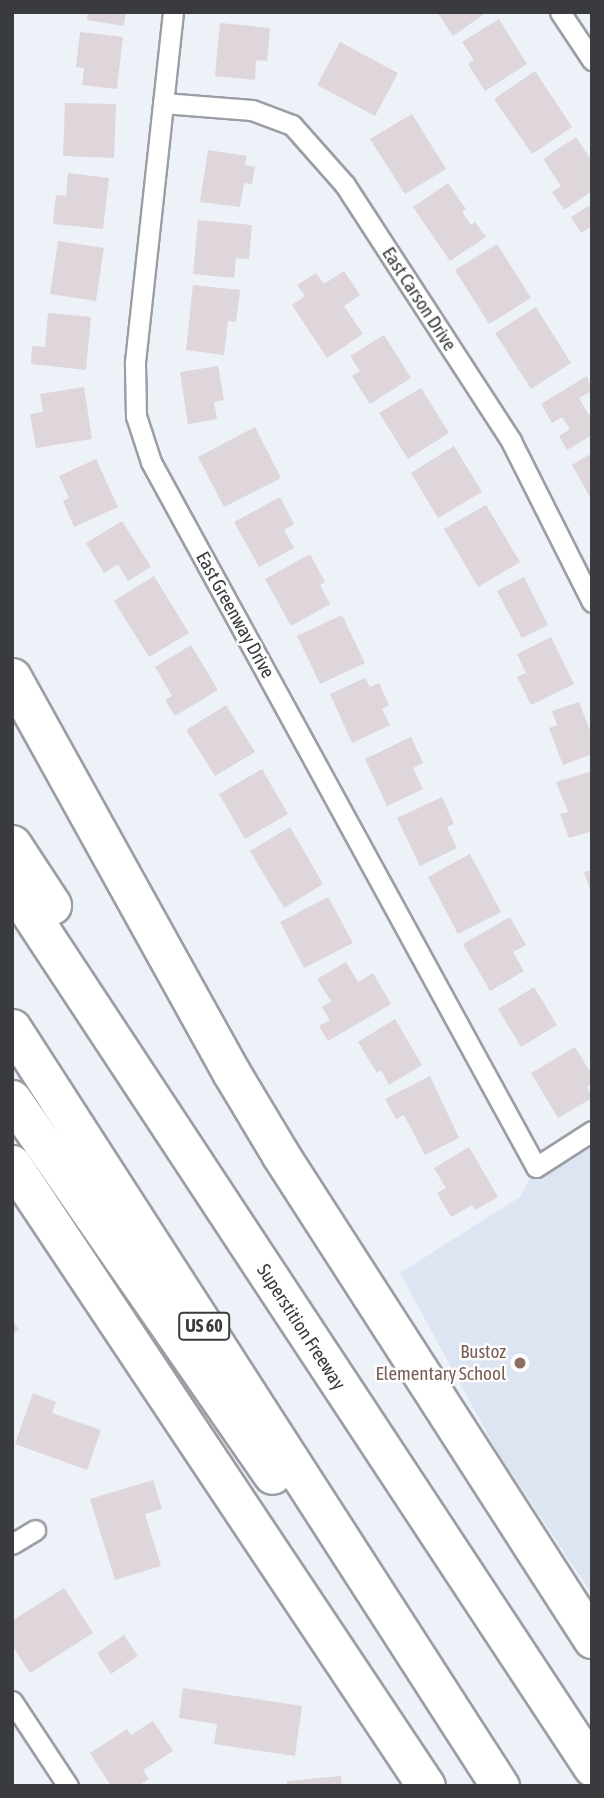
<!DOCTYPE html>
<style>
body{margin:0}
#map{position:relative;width:604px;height:1798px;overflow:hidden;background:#edf1f8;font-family:"Asap Condensed",sans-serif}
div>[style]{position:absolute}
.built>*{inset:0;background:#dde4f2}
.building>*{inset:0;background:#ded6da}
.roads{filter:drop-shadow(2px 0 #9b9ea4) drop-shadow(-2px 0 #9b9ea4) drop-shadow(0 2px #9b9ea4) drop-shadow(0 -2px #9b9ea4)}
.street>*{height:19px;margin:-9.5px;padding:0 9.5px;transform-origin:9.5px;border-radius:9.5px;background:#fff}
.highway>*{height:37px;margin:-18.5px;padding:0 18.5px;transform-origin:18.5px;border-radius:18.5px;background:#fff}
.dots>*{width:19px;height:19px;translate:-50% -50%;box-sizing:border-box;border:4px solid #fefefe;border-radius:50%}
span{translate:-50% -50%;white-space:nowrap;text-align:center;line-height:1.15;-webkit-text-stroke:5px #fefefe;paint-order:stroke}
.shield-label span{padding:2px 5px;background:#fefefe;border:2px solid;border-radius:5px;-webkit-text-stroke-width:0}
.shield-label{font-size:18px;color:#3a3b3e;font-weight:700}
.street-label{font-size:19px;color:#3a3b3e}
.education-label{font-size:19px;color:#785e54}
.right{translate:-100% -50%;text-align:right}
.frame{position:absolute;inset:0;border:14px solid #3a3b3e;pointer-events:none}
</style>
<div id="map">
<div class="built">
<div style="clip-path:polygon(592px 1131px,592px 1594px,498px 1453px,400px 1273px,520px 1197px,536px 1167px)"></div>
</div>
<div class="building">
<div style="clip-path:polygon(88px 12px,126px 12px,124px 26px,87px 20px)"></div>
<div style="clip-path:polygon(437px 12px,487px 12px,453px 36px)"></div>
<div style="clip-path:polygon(499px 19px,527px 64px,485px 91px,468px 64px,474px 60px,462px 42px)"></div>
<div style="clip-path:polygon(220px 23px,270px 28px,267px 61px,256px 60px,255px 80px,215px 76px)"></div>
<div style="clip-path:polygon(80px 32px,123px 37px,117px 89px,82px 85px,84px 68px,76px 67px)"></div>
<div style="clip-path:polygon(340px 42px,398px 73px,375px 116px,317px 85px)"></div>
<div style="clip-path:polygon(535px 71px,572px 127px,532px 154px,494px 99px)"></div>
<div style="clip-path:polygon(65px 103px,116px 104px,114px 158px,63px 156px)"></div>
<div style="clip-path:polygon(412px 114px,446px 169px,405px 194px,370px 139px)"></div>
<div style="clip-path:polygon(576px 137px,592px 161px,592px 191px,564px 210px,552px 192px,561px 186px,543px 159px)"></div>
<div style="clip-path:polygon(208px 150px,247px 156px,245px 165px,255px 167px,252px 184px,244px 183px,240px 207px,200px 202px)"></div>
<div style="clip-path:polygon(68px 173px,109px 178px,103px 229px,53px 224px,56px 195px,66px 196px)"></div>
<div style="clip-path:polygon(448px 183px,466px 209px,462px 212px,471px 225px,475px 222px,486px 237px,450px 261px,413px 207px)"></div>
<div style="clip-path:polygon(592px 204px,592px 226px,581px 233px,571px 217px)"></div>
<div style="clip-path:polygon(198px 220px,252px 225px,249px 259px,236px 258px,234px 278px,193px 274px)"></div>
<div style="clip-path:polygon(58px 241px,104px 248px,96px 301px,50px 294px)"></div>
<div style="clip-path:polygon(497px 244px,531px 298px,489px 324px,455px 270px)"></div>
<div style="clip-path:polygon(344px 271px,360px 295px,344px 306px,363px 334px,327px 358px,292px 305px,305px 296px,297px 285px,316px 273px,324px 284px)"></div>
<div style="clip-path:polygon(193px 285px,240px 290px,236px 322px,228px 321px,224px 355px,186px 350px)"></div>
<div style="clip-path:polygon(536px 307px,571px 363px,531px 389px,495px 333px)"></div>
<div style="clip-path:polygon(48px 313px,91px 317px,86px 370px,31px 364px,32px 346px,45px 347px)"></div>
<div style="clip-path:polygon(384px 335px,411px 378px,370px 404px,352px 376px,360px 371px,350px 356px)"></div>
<div style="clip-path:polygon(218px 366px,224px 400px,214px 402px,217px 419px,188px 424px,180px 372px)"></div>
<div style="clip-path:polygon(587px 376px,592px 391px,579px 398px,589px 415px,592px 414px,592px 435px,567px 450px,559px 436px,570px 429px,562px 417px,552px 423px,541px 404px)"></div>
<div style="clip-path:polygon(84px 387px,92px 439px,36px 448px,30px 414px,43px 412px,40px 394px)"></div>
<div style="clip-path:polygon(421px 388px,449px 433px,408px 459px,379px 413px)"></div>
<div style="clip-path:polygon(255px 427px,281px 478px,224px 507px,198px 457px)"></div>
<div style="clip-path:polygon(454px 446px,482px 492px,438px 518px,411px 473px)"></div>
<div style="clip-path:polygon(592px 453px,592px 495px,590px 497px,572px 465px)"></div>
<div style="clip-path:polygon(96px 459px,118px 507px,74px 527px,63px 501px,69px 498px,59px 476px)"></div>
<div style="clip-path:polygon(280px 497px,294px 524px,284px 530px,294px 548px,259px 567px,234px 522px)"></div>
<div style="clip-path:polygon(486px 505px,520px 562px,478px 587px,444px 529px)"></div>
<div style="clip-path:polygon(122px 521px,151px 567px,128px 581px,118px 564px,104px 573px,86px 543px)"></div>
<div style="clip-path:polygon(310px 554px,325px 582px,320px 585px,330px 604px,291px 626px,265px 579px)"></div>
<div style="clip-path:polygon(154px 576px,189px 633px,149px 657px,114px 601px)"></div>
<div style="clip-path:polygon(524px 577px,548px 625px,522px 638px,497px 591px)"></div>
<div style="clip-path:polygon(342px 615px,365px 663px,320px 684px,297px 636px)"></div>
<div style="clip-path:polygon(551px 637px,574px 684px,531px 705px,517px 677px,526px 673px,517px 654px)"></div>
<div style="clip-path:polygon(191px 645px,218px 690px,175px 716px,165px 700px,172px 696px,155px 667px)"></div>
<div style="clip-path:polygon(365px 678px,370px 687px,379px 683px,389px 705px,382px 709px,390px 725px,352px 743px,330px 694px)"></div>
<div style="clip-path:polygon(579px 702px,592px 736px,592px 754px,563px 765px,549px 728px,557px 725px,552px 711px)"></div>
<div style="clip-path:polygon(226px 705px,255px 752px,215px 776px,186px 730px)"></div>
<div style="clip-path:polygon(411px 737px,423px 763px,413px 768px,423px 789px,387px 806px,365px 759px)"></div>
<div style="clip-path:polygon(262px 769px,288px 814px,245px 839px,219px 794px)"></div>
<div style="clip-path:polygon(592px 771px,592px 831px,569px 838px,560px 814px,568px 812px,556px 782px)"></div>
<div style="clip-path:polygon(442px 797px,454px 824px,447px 827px,457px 848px,420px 866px,397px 818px)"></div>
<div style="clip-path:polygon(290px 827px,323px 884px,284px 908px,250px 851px)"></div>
<div style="clip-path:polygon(470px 854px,501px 912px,458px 934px,428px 877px)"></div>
<div style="clip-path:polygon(592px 870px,592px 892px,591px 892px,584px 872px)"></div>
<div style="clip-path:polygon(328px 897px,353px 943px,304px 968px,280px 922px)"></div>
<div style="clip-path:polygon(510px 917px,526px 945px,513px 952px,524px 971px,490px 991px,463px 944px)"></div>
<div style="clip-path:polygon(346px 962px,358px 982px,373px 973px,391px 1004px,328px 1041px,319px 1026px,330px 1020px,322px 1007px,331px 1001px,317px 979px)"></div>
<div style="clip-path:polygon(534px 987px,557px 1025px,521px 1047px,498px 1009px)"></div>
<div style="clip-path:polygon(395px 1019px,422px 1065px,389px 1085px,381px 1070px,377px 1073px,358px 1042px)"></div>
<div style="clip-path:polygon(575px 1047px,592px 1075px,592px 1084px,587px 1087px,592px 1098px,558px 1118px,531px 1073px)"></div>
<div style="clip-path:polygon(430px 1076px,459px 1138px,425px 1155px,404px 1115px,396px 1119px,385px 1099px)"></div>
<div style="clip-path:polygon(469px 1147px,498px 1197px,475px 1210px,472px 1205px,451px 1217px,437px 1193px,446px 1188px,434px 1168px)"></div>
<div style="clip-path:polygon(12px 1319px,19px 1330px,12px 1334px)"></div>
<div style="clip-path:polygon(33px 1393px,56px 1402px,52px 1413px,101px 1430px,87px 1470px,15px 1444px)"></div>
<div style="clip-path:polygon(153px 1480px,162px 1509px,145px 1514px,161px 1566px,115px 1580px,90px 1499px)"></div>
<div style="clip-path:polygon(64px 1588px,93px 1633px,30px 1673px,12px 1645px,12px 1621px)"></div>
<div style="clip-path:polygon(124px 1635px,138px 1656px,111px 1674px,97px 1653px)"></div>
<div style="clip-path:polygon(183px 1688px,302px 1706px,295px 1756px,214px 1744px,217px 1724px,179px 1718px)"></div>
<div style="clip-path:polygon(153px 1721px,173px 1751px,143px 1770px,149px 1779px,138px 1786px,111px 1786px,90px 1753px,127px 1729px,131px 1735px)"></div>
<div style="clip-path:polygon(341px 1776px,342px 1786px,287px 1786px,287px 1781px)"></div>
</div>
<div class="roads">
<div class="street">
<div style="left:173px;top:12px;width:354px;rotate:96.2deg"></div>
<div style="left:135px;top:364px;width:52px;rotate:88.9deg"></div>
<div style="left:136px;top:416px;width:48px;rotate:71.9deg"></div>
<div style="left:151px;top:462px;width:803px;rotate:61.36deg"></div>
<div style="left:536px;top:1167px;width:67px;rotate:-32.7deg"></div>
<div style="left:560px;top:12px;width:58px;rotate:56.3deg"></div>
<div style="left:163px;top:103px;width:89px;rotate:4.5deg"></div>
<div style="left:252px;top:110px;width:43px;rotate:20.6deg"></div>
<div style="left:292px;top:125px;width:80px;rotate:48.5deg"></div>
<div style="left:345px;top:185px;width:305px;rotate:57deg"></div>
<div style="left:511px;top:441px;width:180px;rotate:63.3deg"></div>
<div style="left:12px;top:1544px;width:27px;rotate:-31deg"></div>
<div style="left:12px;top:1701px;width:102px;rotate:56.6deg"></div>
</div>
<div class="highway">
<div style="left:12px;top:677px;width:452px;rotate:61deg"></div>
<div style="left:231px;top:1072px;width:96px;rotate:59.1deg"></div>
<div style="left:280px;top:1154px;width:577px;rotate:57.25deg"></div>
<div style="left:12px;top:844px;width:73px;rotate:56.7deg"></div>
<div style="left:12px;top:886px;width:1055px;rotate:56.64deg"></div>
<div style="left:12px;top:1028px;width:902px;rotate:57.23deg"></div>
<div style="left:12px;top:1099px;width:457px;rotate:55.3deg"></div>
<div style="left:12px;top:1164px;width:747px;rotate:56.35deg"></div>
</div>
</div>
<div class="dots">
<div style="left:520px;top:1363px;background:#8d6e63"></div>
</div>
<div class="shield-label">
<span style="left:204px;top:1326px">US 60</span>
</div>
<div class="street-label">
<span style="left:419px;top:299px;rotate:57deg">East Carson Drive</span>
<span style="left:235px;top:615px;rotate:61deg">East Greenway Drive</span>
<span style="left:301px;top:1327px;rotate:57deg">Superstition Freeway</span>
</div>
<div class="education-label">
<span class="right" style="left:506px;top:1363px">Bustoz<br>Elementary School</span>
</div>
<div class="frame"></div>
</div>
